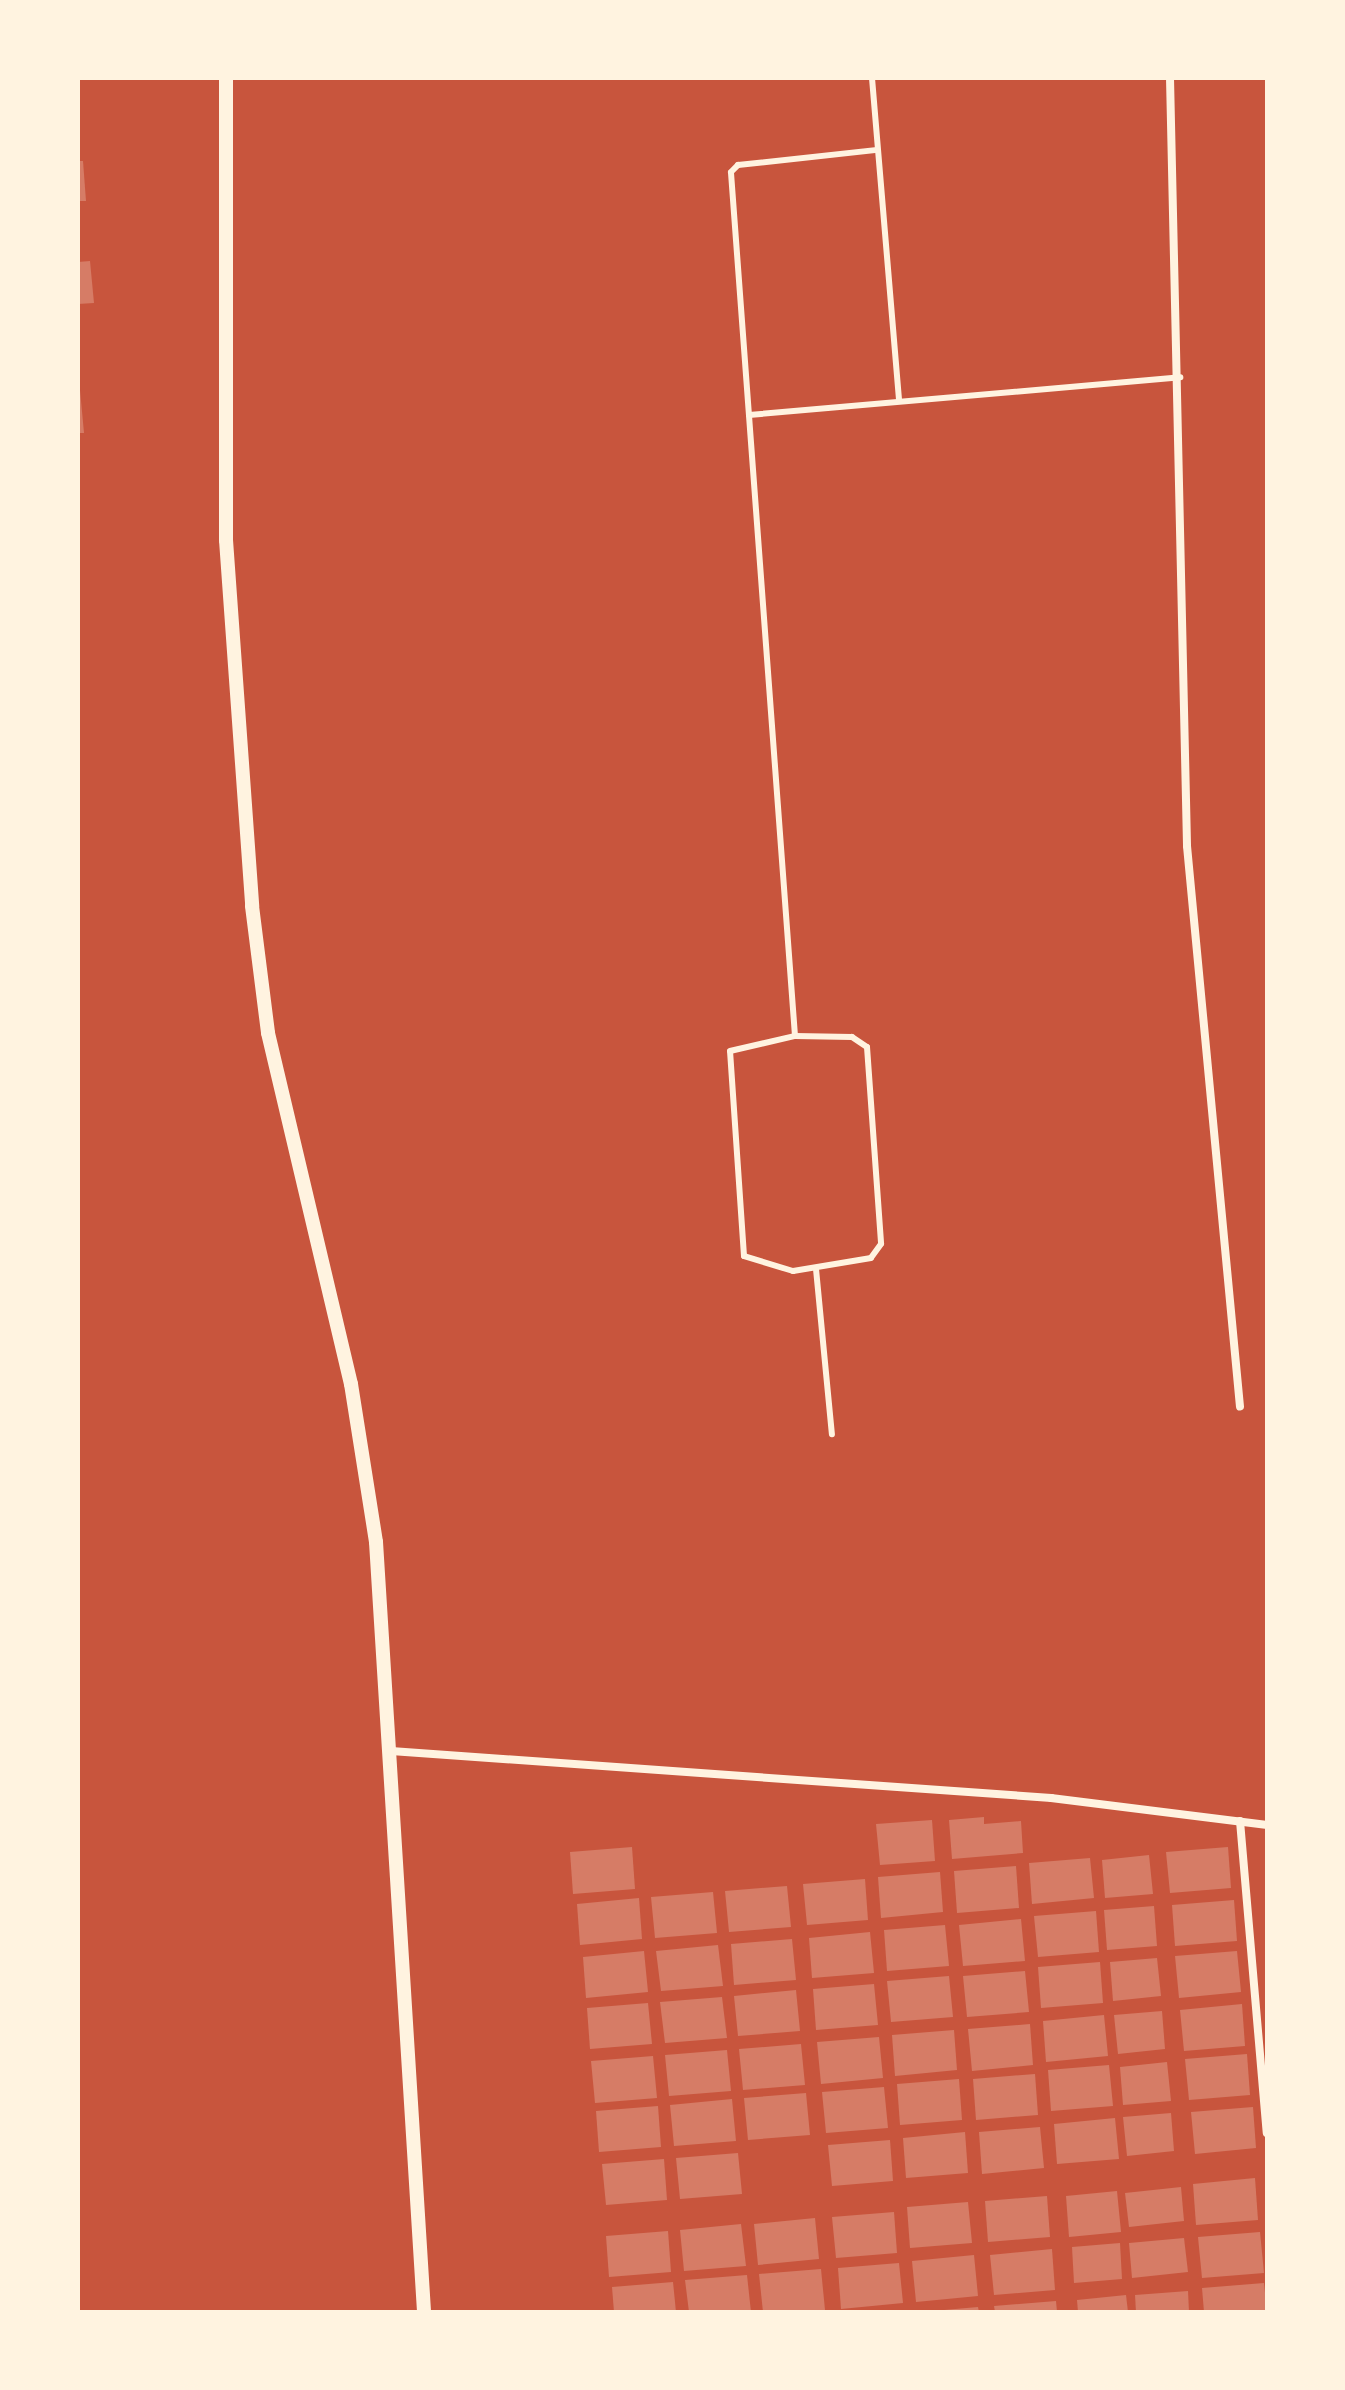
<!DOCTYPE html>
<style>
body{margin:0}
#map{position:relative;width:1345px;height:2390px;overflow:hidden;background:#c8553d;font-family:"Fira Sans",sans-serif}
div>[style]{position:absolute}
.building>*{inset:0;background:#d67c66}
.service>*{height:6px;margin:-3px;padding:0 3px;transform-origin:3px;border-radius:3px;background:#fff3e0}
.minor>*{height:8px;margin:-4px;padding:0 4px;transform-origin:4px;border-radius:4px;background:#fff3e0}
.tertiary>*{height:14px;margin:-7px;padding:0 7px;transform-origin:7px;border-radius:7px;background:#fff3e0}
span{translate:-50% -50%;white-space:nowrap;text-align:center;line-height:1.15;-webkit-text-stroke:8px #fff3e0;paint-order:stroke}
.frame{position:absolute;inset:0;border:80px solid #fff3e0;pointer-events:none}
</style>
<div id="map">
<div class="building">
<div style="clip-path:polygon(78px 161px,83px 161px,86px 201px,78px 201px)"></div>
<div style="clip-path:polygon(90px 261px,94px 303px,78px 304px,78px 262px)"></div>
<div style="clip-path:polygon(80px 390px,84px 433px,78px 433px,78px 391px)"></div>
<div style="clip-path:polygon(984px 1817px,984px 1824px,1021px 1821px,1023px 1853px,952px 1859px,949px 1820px)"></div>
<div style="clip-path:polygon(932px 1820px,935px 1861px,880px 1865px,876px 1824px)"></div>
<div style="clip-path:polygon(632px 1847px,635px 1889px,573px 1894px,570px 1852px)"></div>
<div style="clip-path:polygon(1228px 1847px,1231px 1888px,1170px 1893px,1166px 1852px)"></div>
<div style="clip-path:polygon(1149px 1855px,1153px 1894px,1105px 1898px,1102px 1860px)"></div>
<div style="clip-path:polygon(1090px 1858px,1094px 1898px,1032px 1904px,1029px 1863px)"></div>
<div style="clip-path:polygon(1016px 1866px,1019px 1908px,957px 1913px,954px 1871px)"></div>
<div style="clip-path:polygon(940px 1872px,943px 1912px,881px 1918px,878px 1877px)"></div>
<div style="clip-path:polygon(865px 1879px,868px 1920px,807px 1925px,803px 1884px)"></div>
<div style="clip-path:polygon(787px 1886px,791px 1927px,729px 1932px,725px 1891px)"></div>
<div style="clip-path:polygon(713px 1892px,717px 1933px,655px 1938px,651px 1897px)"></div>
<div style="clip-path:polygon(639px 1898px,642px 1939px,580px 1945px,577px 1904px)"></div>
<div style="clip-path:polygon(1234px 1900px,1237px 1941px,1175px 1946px,1172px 1905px)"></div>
<div style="clip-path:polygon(1154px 1906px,1157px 1946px,1107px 1950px,1104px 1910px)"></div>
<div style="clip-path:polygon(1096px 1911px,1099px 1952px,1038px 1957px,1034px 1916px)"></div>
<div style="clip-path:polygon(1021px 1919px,1025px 1961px,963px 1966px,959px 1925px)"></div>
<div style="clip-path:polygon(945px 1925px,949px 1966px,887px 1971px,884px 1930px)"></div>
<div style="clip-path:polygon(870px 1932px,874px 1973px,812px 1978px,809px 1938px)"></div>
<div style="clip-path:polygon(792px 1939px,796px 1980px,734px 1985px,731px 1944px)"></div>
<div style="clip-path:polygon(718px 1945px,723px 1986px,661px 1991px,656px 1951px)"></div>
<div style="clip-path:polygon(644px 1951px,648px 1992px,586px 1998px,583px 1957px)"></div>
<div style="clip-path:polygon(1237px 1951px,1241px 1992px,1179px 1998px,1175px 1956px)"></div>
<div style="clip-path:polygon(1157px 1958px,1161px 1996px,1113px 2001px,1110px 1962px)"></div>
<div style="clip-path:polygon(1100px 1962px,1103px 2003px,1041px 2008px,1038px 1967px)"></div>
<div style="clip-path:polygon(1025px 1971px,1029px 2012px,967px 2017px,963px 1976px)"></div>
<div style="clip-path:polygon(949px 1976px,953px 2017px,891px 2022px,887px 1981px)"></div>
<div style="clip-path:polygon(874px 1984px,878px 2025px,816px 2030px,813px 1989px)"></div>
<div style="clip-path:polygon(796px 1990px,800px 2031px,738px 2036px,734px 1996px)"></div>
<div style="clip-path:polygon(722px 1997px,727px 2038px,665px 2043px,660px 2002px)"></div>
<div style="clip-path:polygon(648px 2003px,652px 2044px,590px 2049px,587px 2008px)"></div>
<div style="clip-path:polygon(1242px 2004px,1245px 2046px,1184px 2051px,1180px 2010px)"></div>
<div style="clip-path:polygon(1162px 2011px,1165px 2049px,1118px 2054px,1114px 2015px)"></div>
<div style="clip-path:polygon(1104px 2015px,1108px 2056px,1046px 2062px,1043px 2021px)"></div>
<div style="clip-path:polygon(1030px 2024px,1033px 2065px,972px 2071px,968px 2029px)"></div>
<div style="clip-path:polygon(954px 2030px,957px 2070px,895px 2076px,892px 2035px)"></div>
<div style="clip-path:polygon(879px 2037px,883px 2078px,821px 2084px,817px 2042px)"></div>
<div style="clip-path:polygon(801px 2044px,805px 2085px,743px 2090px,739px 2049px)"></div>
<div style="clip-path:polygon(727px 2050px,731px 2091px,669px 2096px,665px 2055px)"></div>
<div style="clip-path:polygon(1247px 2054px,1250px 2095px,1189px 2100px,1185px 2059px)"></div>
<div style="clip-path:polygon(653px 2056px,657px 2098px,595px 2103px,591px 2061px)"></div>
<div style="clip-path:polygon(1167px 2062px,1171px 2101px,1123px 2105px,1120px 2067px)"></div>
<div style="clip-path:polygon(1109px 2065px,1113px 2106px,1051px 2111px,1048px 2070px)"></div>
<div style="clip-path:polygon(1035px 2074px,1038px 2115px,976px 2120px,973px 2079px)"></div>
<div style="clip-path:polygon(959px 2079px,962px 2120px,900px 2125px,897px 2084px)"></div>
<div style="clip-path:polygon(884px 2087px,888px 2128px,826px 2133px,822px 2092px)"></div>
<div style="clip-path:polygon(806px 2093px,810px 2135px,748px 2140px,744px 2098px)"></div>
<div style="clip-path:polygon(732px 2099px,736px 2141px,674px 2146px,670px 2105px)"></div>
<div style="clip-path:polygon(658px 2106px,661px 2147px,599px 2152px,596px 2111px)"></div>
<div style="clip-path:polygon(1253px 2107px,1256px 2148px,1195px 2154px,1191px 2112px)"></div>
<div style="clip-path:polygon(1171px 2113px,1174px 2151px,1127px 2156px,1123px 2117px)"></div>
<div style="clip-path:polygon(1115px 2118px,1119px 2159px,1057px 2164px,1054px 2124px)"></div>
<div style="clip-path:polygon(1040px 2127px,1044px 2168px,982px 2174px,979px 2132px)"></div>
<div style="clip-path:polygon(965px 2132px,968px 2173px,906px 2178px,903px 2138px)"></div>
<div style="clip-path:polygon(890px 2140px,893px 2181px,832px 2186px,828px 2145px)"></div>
<div style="clip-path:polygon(738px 2153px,742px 2194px,680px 2199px,676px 2158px)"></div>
<div style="clip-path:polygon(664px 2159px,667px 2200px,606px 2205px,602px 2164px)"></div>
<div style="clip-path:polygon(1255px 2178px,1258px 2220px,1196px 2225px,1193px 2184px)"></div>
<div style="clip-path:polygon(1181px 2187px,1184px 2221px,1129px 2227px,1125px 2193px)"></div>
<div style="clip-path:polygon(1117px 2191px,1121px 2232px,1069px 2237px,1066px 2196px)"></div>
<div style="clip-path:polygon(1047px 2196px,1050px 2237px,988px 2242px,985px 2201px)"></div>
<div style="clip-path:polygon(968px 2202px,972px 2243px,910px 2248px,907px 2207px)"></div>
<div style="clip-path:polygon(894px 2212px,897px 2253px,836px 2258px,832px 2217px)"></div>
<div style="clip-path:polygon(815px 2218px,819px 2259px,758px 2265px,754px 2224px)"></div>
<div style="clip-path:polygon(741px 2224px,746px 2266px,684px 2271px,680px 2230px)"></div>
<div style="clip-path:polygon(668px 2231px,671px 2272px,609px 2277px,606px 2236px)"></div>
<div style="clip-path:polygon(1260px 2232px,1264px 2273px,1202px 2278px,1198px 2237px)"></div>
<div style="clip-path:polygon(1184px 2238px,1188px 2272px,1132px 2278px,1129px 2243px)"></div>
<div style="clip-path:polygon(1120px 2243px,1122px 2279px,1074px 2283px,1072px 2247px)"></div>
<div style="clip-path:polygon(1052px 2249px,1055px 2290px,994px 2295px,990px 2255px)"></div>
<div style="clip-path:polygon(974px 2255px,978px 2296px,916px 2302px,912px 2261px)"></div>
<div style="clip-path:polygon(899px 2263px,903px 2303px,841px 2309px,838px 2268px)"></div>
<div style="clip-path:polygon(821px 2269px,825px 2310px,763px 2312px,759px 2274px)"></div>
<div style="clip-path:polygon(747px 2275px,751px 2312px,689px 2312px,685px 2280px)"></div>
<div style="clip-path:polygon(673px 2282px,676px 2312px,614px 2312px,612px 2287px)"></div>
<div style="clip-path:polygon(1264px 2283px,1267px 2312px,1204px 2312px,1202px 2288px)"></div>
<div style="clip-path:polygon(1188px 2291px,1189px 2312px,1136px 2312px,1135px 2295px)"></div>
<div style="clip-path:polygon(1126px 2295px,1128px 2312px,1078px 2312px,1077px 2300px)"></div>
<div style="clip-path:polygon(1056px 2301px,1057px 2312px,995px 2312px,994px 2306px)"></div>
<div style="clip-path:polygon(978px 2307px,979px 2312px,944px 2312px,944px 2310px)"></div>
</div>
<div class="service">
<div style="left:872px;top:78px;width:324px;rotate:85.2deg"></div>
<div style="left:749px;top:415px;width:433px;rotate:-5deg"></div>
<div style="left:795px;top:1036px;width:866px;rotate:-94.24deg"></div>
<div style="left:731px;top:172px;width:10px;rotate:-45deg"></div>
<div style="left:738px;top:165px;width:140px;rotate:-6.2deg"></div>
<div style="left:795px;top:1036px;width:57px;rotate:1deg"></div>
<div style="left:852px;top:1037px;width:18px;rotate:34deg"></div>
<div style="left:867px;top:1047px;width:197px;rotate:85.9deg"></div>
<div style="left:881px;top:1244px;width:17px;rotate:126deg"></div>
<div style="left:871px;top:1258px;width:79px;rotate:170.5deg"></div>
<div style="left:793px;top:1271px;width:51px;rotate:-163deg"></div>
<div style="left:744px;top:1256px;width:205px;rotate:-93.9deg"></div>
<div style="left:730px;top:1051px;width:67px;rotate:-13deg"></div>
<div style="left:816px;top:1269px;width:166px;rotate:84.5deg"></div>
</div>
<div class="minor">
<div style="left:1170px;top:78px;width:768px;rotate:88.73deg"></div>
<div style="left:1187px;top:846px;width:563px;rotate:84.6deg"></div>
<div style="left:391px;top:1751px;width:662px;rotate:4.07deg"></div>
<div style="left:1051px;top:1798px;width:218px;rotate:7.1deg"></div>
<div style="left:1240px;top:1821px;width:313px;rotate:85.1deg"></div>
</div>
<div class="tertiary">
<div style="left:226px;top:78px;width:462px;rotate:90deg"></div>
<div style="left:226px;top:540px;width:367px;rotate:85.9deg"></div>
<div style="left:252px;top:906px;width:128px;rotate:82.8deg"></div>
<div style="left:268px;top:1033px;width:361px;rotate:76.7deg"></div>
<div style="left:351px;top:1384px;width:160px;rotate:81deg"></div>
<div style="left:376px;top:1542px;width:771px;rotate:86.43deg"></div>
</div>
<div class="frame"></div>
</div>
